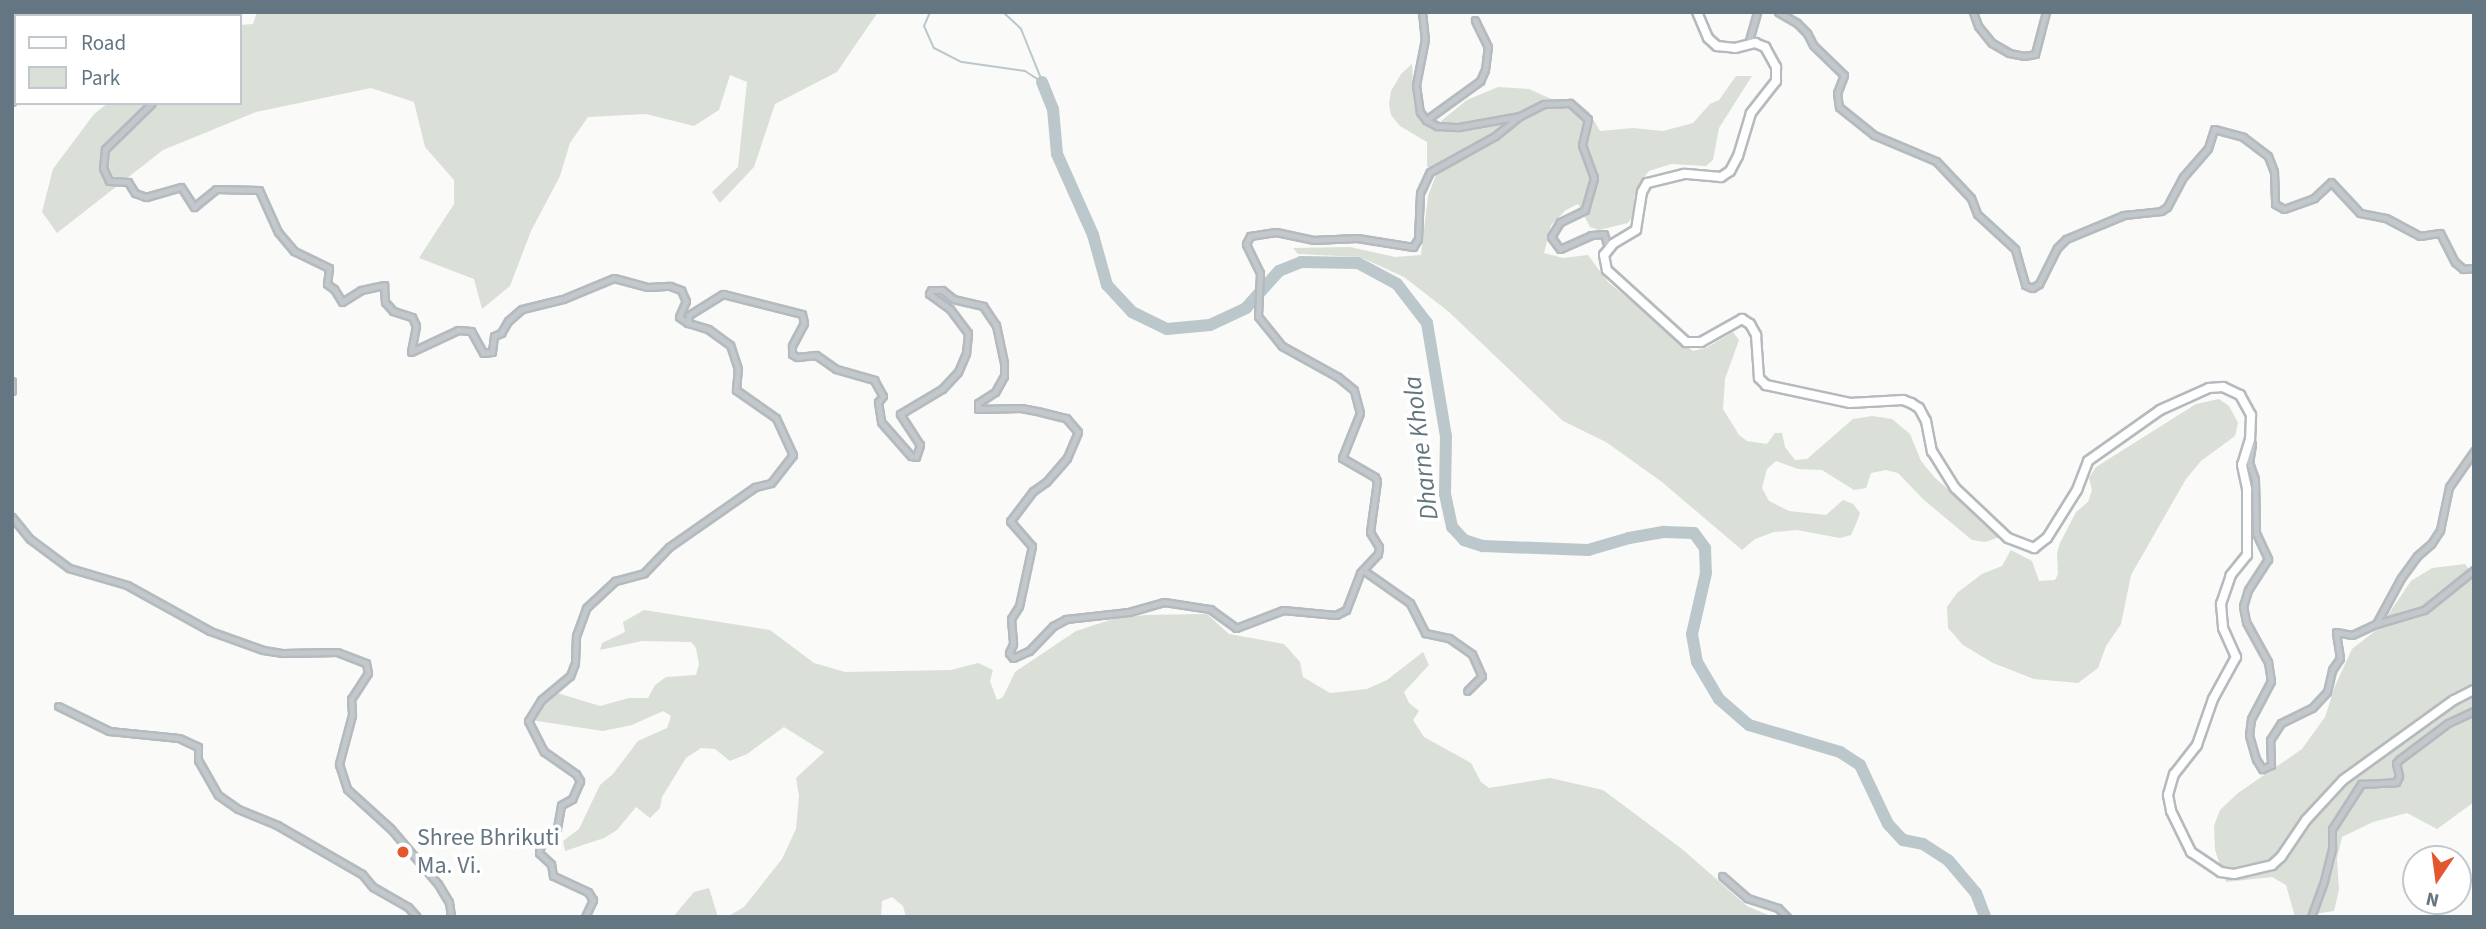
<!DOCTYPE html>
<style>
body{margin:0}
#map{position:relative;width:2486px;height:929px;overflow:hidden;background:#fafaf8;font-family:"Source Sans 3",sans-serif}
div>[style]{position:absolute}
.green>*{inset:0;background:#dadfd7}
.stream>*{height:2px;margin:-1px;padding:0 1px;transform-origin:1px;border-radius:1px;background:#bbc7cb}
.river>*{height:12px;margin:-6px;padding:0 6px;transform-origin:6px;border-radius:6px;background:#bbc7cb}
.roads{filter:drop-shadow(2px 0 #b5babe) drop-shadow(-2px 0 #b5babe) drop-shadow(0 2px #b5babe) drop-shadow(0 -2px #b5babe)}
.street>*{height:5px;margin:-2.5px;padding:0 2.5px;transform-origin:2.5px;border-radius:2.5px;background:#c3c8cc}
.primary>*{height:8px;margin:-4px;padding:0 4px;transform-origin:4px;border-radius:4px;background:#fff}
.dots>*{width:19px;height:19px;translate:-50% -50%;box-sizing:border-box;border:4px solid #fff;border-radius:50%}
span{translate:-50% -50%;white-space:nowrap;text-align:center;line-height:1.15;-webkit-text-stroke:7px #fff;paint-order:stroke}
.poi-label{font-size:24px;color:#657683}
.left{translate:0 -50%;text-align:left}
.water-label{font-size:26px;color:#60757c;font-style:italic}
.frame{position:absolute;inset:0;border:14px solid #657683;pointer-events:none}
.legend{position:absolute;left:14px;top:14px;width:228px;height:91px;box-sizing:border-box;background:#fff;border:2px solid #c1c8cd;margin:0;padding:9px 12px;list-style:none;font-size:21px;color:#657683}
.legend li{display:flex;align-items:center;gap:14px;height:35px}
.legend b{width:35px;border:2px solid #c1c8cd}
.north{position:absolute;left:2402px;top:845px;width:70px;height:70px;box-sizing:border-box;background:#fff;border:2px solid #c1c8cd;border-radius:50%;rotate:193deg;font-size:19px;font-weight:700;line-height:28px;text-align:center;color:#657683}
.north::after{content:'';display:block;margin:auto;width:24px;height:32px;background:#e4572e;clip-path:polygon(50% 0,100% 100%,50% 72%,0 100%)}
</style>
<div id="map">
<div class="green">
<div style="clip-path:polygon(257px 12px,878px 12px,837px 72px,775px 104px,754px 167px,720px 203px,712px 192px,738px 167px,747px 82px,730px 75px,719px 110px,694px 126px,646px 114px,588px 117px,570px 143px,560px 176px,531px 231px,510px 286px,482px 309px,474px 279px,419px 258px,454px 204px,454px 180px,425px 147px,414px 102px,371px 88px,256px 112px,163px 150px,57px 233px,42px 212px,53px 169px,94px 114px,108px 103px,240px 103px,240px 25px,253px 24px)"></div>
<div style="clip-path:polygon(1412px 64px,1414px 105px,1420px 120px,1441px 132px,1445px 131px,1441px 121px,1467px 100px,1498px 87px,1529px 89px,1556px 101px,1572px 98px,1589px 112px,1600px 131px,1633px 128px,1663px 131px,1693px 123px,1710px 104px,1719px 100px,1736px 76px,1752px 76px,1719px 128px,1713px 160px,1706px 166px,1671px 164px,1649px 171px,1640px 182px,1634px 198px,1635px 213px,1628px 223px,1599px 230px,1590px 227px,1578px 204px,1566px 210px,1551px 225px,1544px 253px,1563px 258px,1588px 255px,1608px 282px,1693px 351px,1706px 348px,1733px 332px,1739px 340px,1725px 379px,1723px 409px,1739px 435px,1747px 441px,1767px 444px,1775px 433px,1782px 433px,1785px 447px,1795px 460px,1807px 459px,1853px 419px,1872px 416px,1892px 419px,1910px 434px,1921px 461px,1935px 478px,2003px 536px,1985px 542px,1972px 540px,1924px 500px,1898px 473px,1886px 470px,1871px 473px,1866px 488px,1854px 490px,1822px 470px,1798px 469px,1776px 461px,1767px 469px,1762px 488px,1769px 501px,1789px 511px,1826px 515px,1843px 500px,1853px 504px,1860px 513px,1856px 524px,1851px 535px,1840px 538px,1797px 530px,1774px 532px,1755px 539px,1742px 550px,1662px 482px,1606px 442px,1563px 421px,1449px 312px,1404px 277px,1360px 257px,1298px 254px,1293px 248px,1350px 247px,1395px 257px,1421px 255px,1428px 196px,1436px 175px,1427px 166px,1427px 142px,1400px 126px,1391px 115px,1389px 104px,1391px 91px,1401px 74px)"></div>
<div style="clip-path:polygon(2219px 399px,2229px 406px,2238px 423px,2235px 436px,2201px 461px,2186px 479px,2131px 575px,2121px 624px,2106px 646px,2098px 668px,2078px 683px,2034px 679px,1993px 663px,1963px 645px,1948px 628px,1947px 607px,1957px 593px,1982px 574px,2002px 566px,2011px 550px,2032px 561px,2039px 581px,2055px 580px,2058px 574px,2057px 553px,2060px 543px,2076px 512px,2088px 502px,2092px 490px,2089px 478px,2096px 467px,2196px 404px)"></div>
<div style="clip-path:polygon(2465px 564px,2474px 576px,2474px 802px,2437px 829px,2407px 813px,2373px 822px,2342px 837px,2337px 859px,2339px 890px,2334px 911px,2295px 917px,2286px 885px,2272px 877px,2226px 882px,2215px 850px,2214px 826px,2220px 810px,2238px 793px,2302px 749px,2325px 717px,2335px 686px,2352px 649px,2379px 628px,2411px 581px,2432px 568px)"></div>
<div style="clip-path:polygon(644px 610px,770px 630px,814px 663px,845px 672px,951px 670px,978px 663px,993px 670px,990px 681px,997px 700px,1003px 697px,1015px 672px,1076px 631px,1113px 619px,1145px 615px,1207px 614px,1229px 634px,1284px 644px,1300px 662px,1303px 677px,1330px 693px,1367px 689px,1387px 680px,1423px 652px,1429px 665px,1404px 692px,1409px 703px,1419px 711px,1413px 720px,1424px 737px,1471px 763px,1481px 782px,1489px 788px,1550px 778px,1603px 790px,1682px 849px,1747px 906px,1773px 917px,906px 917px,903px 906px,892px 897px,882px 901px,881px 917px,727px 917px,744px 907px,782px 859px,796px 829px,799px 796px,796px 778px,824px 752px,784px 727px,747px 754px,730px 761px,715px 749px,701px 748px,686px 758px,662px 797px,660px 808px,650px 818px,636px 807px,617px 830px,604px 838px,565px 851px,563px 841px,579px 829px,600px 785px,613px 774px,638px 741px,667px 728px,671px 716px,663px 711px,632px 725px,603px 731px,531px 720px,535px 705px,554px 692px,600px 706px,629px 698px,648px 698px,655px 685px,666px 677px,696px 675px,699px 664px,696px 648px,691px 642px,642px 641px,600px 650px,602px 643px,625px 632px,623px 622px)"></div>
<div style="clip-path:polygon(709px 888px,718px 917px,673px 917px,694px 892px)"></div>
</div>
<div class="stream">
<div style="left:930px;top:12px;width:15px;rotate:113deg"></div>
<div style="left:924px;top:26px;width:24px;rotate:66deg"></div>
<div style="left:934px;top:48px;width:31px;rotate:27deg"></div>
<div style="left:962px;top:62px;width:64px;rotate:8.1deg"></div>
<div style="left:1025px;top:71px;width:20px;rotate:33deg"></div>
<div style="left:1003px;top:12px;width:25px;rotate:43deg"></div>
<div style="left:1021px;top:29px;width:56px;rotate:68deg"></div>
</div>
<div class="river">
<div style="left:1042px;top:82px;width:29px;rotate:68deg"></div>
<div style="left:1053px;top:109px;width:45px;rotate:84.9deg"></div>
<div style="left:1057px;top:154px;width:89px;rotate:66deg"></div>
<div style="left:1093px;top:235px;width:52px;rotate:74.4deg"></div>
<div style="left:1107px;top:285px;width:37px;rotate:47deg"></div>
<div style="left:1132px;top:312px;width:39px;rotate:26deg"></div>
<div style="left:1167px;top:329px;width:43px;rotate:-5.3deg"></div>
<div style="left:1210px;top:325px;width:40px;rotate:-25deg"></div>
<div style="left:1246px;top:308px;width:50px;rotate:-48.3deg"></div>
<div style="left:1279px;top:271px;width:24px;rotate:-22deg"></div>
<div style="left:1301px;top:262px;width:57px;rotate:1deg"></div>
<div style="left:1358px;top:263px;width:44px;rotate:28.3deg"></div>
<div style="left:1397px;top:284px;width:49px;rotate:52.4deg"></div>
<div style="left:1427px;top:323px;width:115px;rotate:80.5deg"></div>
<div style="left:1446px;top:436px;width:58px;rotate:91deg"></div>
<div style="left:1445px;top:494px;width:34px;rotate:78deg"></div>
<div style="left:1452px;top:527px;width:18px;rotate:47deg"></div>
<div style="left:1464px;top:540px;width:20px;rotate:18deg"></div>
<div style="left:1483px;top:546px;width:105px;rotate:2.2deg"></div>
<div style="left:1588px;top:550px;width:43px;rotate:-16.3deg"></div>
<div style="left:1629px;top:538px;width:36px;rotate:-10deg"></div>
<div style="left:1664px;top:532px;width:30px;rotate:2deg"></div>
<div style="left:1694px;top:533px;width:19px;rotate:54deg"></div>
<div style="left:1705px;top:548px;width:25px;rotate:88deg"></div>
<div style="left:1706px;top:573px;width:63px;rotate:102.9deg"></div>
<div style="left:1692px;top:634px;width:28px;rotate:80deg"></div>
<div style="left:1697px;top:662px;width:43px;rotate:59.3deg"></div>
<div style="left:1719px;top:699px;width:40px;rotate:41deg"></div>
<div style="left:1749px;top:725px;width:95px;rotate:16.5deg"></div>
<div style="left:1840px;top:752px;width:24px;rotate:33deg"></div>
<div style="left:1860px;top:765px;width:65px;rotate:64.6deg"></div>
<div style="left:1888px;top:824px;width:22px;rotate:47deg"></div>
<div style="left:1903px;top:840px;width:20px;rotate:11deg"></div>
<div style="left:1923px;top:844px;width:30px;rotate:33deg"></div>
<div style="left:1948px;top:860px;width:43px;rotate:49.7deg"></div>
<div style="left:1976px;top:893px;width:26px;rotate:69deg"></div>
</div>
<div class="roads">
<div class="street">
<div style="left:164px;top:12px;width:4px;rotate:63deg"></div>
<div style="left:179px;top:12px;width:6px;rotate:45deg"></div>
<div style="left:1422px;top:12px;width:27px;rotate:84deg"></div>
<div style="left:1425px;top:39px;width:47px;rotate:101.1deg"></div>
<div style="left:1416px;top:85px;width:27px;rotate:82deg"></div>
<div style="left:1420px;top:112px;width:10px;rotate:53deg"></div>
<div style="left:1426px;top:120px;width:13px;rotate:29deg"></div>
<div style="left:1437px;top:126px;width:22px;rotate:3deg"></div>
<div style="left:1459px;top:127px;width:62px;rotate:-10.2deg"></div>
<div style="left:1520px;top:116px;width:27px;rotate:-27deg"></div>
<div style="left:1544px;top:104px;width:26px;rotate:-2deg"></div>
<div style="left:1570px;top:103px;width:24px;rotate:42deg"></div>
<div style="left:1588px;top:119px;width:27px;rotate:103deg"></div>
<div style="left:1582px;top:145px;width:35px;rotate:70deg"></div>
<div style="left:1594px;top:178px;width:33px;rotate:106deg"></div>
<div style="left:1585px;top:210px;width:28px;rotate:154deg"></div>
<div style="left:1560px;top:222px;width:17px;rotate:121deg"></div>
<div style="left:1551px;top:237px;width:15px;rotate:53deg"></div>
<div style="left:1560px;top:249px;width:34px;rotate:-24deg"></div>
<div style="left:1591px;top:235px;width:13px;rotate:-4deg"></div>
<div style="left:1604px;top:234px;width:15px;rotate:74deg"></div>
<div style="left:1778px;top:12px;width:22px;rotate:30deg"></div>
<div style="left:1797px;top:23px;width:14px;rotate:45deg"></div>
<div style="left:1807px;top:33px;width:13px;rotate:63deg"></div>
<div style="left:1813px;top:45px;width:43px;rotate:44.1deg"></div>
<div style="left:1844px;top:75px;width:19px;rotate:111deg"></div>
<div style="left:1837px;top:93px;width:14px;rotate:82deg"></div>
<div style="left:1839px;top:107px;width:45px;rotate:38.7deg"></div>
<div style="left:1874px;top:135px;width:67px;rotate:22.8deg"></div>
<div style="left:1936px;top:161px;width:51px;rotate:46.6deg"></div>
<div style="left:1971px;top:198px;width:17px;rotate:69deg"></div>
<div style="left:1977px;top:214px;width:52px;rotate:42.6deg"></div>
<div style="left:2015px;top:249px;width:37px;rotate:74deg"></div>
<div style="left:2025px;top:285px;width:8px;rotate:23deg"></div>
<div style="left:2032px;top:288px;width:8px;rotate:-30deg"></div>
<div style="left:2039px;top:284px;width:40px;rotate:-63.4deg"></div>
<div style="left:2057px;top:248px;width:13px;rotate:-45deg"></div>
<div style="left:2066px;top:239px;width:63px;rotate:-22.5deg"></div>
<div style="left:2124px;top:215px;width:37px;rotate:-6deg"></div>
<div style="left:2161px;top:211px;width:7px;rotate:-34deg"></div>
<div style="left:2167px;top:207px;width:34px;rotate:-62deg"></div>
<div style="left:2183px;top:177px;width:38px;rotate:-49deg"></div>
<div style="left:2208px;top:148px;width:20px;rotate:-72deg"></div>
<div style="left:2214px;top:129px;width:30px;rotate:15deg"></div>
<div style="left:2243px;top:137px;width:31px;rotate:37deg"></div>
<div style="left:2268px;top:156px;width:17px;rotate:69deg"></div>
<div style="left:2274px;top:172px;width:32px;rotate:88deg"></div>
<div style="left:2275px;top:204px;width:10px;rotate:29deg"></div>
<div style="left:2284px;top:209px;width:32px;rotate:-20deg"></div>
<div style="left:2314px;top:198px;width:23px;rotate:-43deg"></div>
<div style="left:2331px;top:182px;width:42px;rotate:46.9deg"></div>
<div style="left:2360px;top:213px;width:26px;rotate:11deg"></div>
<div style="left:2386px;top:218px;width:38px;rotate:28deg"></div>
<div style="left:2420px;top:236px;width:20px;rotate:-9deg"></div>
<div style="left:2440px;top:233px;width:33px;rotate:63deg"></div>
<div style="left:2455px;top:262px;width:11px;rotate:41deg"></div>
<div style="left:2463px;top:269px;width:11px;rotate:-5deg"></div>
<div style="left:1973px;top:12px;width:15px;rotate:70deg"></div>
<div style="left:1978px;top:26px;width:22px;rotate:51deg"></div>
<div style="left:1992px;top:43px;width:20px;rotate:30deg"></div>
<div style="left:2009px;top:53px;width:15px;rotate:11deg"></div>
<div style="left:2024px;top:56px;width:11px;rotate:-10deg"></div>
<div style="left:2035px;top:54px;width:43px;rotate:-75.3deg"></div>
<div style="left:47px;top:16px;width:4px;rotate:-76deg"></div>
<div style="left:196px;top:16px;width:4px;rotate:-90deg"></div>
<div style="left:1748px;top:44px;width:33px;rotate:-74deg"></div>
<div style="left:12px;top:102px;width:8px;rotate:-60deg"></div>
<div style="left:152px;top:103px;width:66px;rotate:135.6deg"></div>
<div style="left:105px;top:149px;width:19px;rotate:96deg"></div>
<div style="left:103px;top:168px;width:14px;rotate:65deg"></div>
<div style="left:109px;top:181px;width:19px;rotate:3deg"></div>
<div style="left:128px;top:182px;width:13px;rotate:58deg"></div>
<div style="left:135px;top:193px;width:12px;rotate:20deg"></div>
<div style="left:146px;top:197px;width:36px;rotate:-16deg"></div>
<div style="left:181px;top:187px;width:24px;rotate:57deg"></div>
<div style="left:194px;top:207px;width:28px;rotate:-39deg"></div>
<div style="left:216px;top:189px;width:43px;rotate:1.3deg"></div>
<div style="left:259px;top:190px;width:46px;rotate:65.7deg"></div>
<div style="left:278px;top:232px;width:25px;rotate:50deg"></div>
<div style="left:294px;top:251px;width:39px;rotate:26deg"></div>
<div style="left:329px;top:268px;width:16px;rotate:97deg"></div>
<div style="left:327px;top:284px;width:9px;rotate:36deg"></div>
<div style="left:334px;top:289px;width:15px;rotate:58deg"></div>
<div style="left:342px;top:302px;width:22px;rotate:-32deg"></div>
<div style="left:361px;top:290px;width:24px;rotate:-12deg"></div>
<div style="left:384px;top:285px;width:17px;rotate:87deg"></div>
<div style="left:385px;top:302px;width:12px;rotate:48deg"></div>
<div style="left:393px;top:311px;width:20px;rotate:18deg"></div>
<div style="left:412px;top:317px;width:10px;rotate:66deg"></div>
<div style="left:416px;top:326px;width:26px;rotate:101deg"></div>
<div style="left:411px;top:352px;width:52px;rotate:-25.1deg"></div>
<div style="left:458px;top:330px;width:13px;rotate:4deg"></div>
<div style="left:471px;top:331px;width:25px;rotate:61deg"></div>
<div style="left:483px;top:353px;width:9px;rotate:-6deg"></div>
<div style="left:492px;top:352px;width:16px;rotate:-83deg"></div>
<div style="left:494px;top:336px;width:8px;rotate:-23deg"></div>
<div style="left:501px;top:333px;width:14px;rotate:-60deg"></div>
<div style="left:508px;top:321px;width:18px;rotate:-41deg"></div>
<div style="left:522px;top:309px;width:42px;rotate:-13.7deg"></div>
<div style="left:563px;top:299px;width:55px;rotate:-22.4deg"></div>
<div style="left:614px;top:278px;width:35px;rotate:15deg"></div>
<div style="left:648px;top:287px;width:22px;rotate:-3deg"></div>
<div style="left:670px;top:286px;width:12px;rotate:20deg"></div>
<div style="left:681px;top:290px;width:12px;rotate:66deg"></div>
<div style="left:686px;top:301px;width:17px;rotate:114deg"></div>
<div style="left:679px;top:317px;width:11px;rotate:34deg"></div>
<div style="left:1426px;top:120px;width:67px;rotate:-35.8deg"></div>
<div style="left:1480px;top:81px;width:12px;rotate:-66deg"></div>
<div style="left:1485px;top:70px;width:23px;rotate:-83deg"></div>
<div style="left:1488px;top:47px;width:30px;rotate:-116deg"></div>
<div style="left:12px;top:381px;width:10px;rotate:90deg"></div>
<div style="left:2252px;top:444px;width:18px;rotate:99deg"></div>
<div style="left:2249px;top:462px;width:18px;rotate:71deg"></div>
<div style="left:2255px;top:479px;width:54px;rotate:88.9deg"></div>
<div style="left:2256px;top:533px;width:29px;rotate:65deg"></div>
<div style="left:2268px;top:559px;width:37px;rotate:123deg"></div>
<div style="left:2248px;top:590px;width:17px;rotate:107deg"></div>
<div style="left:2243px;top:606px;width:16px;rotate:79deg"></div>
<div style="left:2246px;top:622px;width:46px;rotate:61.2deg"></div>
<div style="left:2268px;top:662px;width:19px;rotate:81deg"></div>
<div style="left:2271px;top:681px;width:43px;rotate:117.8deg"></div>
<div style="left:2251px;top:719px;width:16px;rotate:97deg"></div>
<div style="left:2249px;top:735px;width:25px;rotate:74deg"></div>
<div style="left:2256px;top:759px;width:12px;rotate:59deg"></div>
<div style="left:2262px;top:769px;width:10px;rotate:-24deg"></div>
<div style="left:2271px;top:765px;width:25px;rotate:-92deg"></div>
<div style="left:2270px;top:740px;width:20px;rotate:-57deg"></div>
<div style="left:2281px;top:723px;width:34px;rotate:-26deg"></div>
<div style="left:2312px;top:708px;width:22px;rotate:-47deg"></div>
<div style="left:2327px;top:692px;width:23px;rotate:-77deg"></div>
<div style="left:2332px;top:670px;width:14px;rotate:-56deg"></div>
<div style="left:2340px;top:658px;width:26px;rotate:-99deg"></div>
<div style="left:2336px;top:632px;width:16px;rotate:11deg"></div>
<div style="left:2352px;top:635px;width:26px;rotate:-25deg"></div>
<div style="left:2376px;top:624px;width:52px;rotate:-61.5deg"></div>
<div style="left:2401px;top:578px;width:27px;rotate:-54deg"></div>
<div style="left:2417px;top:556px;width:18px;rotate:-41deg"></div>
<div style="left:2431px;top:544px;width:17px;rotate:-57deg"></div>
<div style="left:2440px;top:530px;width:44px;rotate:-78.2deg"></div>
<div style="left:2449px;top:487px;width:44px;rotate:-55.2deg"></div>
<div style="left:12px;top:517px;width:28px;rotate:51deg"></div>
<div style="left:30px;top:539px;width:49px;rotate:36.6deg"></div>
<div style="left:69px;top:568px;width:60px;rotate:16.3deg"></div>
<div style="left:127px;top:585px;width:95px;rotate:29deg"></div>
<div style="left:210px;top:631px;width:56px;rotate:19.7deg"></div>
<div style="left:263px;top:650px;width:20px;rotate:9deg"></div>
<div style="left:283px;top:653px;width:54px;rotate:-1.1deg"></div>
<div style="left:337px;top:652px;width:31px;rotate:21deg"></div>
<div style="left:366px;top:663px;width:10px;rotate:79deg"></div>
<div style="left:368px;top:673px;width:31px;rotate:123deg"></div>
<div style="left:351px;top:699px;width:16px;rotate:86deg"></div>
<div style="left:352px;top:715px;width:51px;rotate:104.9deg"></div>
<div style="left:339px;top:764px;width:26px;rotate:72deg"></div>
<div style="left:347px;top:789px;width:59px;rotate:42.3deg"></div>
<div style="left:391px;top:829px;width:72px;rotate:49.5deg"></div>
<div style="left:438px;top:884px;width:21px;rotate:59deg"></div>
<div style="left:449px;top:902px;width:15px;rotate:82deg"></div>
<div style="left:1363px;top:570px;width:57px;rotate:35.1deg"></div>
<div style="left:1410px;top:603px;width:34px;rotate:63deg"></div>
<div style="left:1425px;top:633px;width:25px;rotate:12deg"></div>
<div style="left:1449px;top:638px;width:28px;rotate:35deg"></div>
<div style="left:1472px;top:654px;width:24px;rotate:66deg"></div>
<div style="left:1482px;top:676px;width:21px;rotate:135deg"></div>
<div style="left:2376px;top:624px;width:50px;rotate:-16.3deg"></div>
<div style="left:2424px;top:610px;width:64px;rotate:-38.7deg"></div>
<div style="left:58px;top:706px;width:57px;rotate:26.1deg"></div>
<div style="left:109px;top:731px;width:70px;rotate:5.7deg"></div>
<div style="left:179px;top:738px;width:21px;rotate:25deg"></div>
<div style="left:198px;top:747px;width:13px;rotate:90deg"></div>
<div style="left:198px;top:760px;width:40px;rotate:60.3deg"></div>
<div style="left:218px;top:795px;width:24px;rotate:35deg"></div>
<div style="left:238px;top:809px;width:42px;rotate:22.3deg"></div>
<div style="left:277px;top:825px;width:98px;rotate:30deg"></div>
<div style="left:362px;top:874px;width:17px;rotate:50deg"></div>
<div style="left:373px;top:887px;width:40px;rotate:29.7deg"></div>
<div style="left:408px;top:907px;width:13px;rotate:48deg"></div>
<div style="left:1722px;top:876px;width:33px;rotate:41deg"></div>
<div style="left:1747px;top:898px;width:33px;rotate:18deg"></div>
<div style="left:1778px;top:908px;width:13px;rotate:45deg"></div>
<div style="left:585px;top:917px;width:19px;rotate:-65deg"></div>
<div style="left:593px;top:900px;width:9px;rotate:-122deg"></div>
<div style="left:588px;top:892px;width:38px;rotate:-155deg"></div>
<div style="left:553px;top:876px;width:12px;rotate:-99deg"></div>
<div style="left:551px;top:864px;width:16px;rotate:-137deg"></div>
<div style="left:539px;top:853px;width:6px;rotate:-81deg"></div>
<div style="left:540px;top:847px;width:25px;rotate:-48deg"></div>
<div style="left:557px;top:828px;width:23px;rotate:-80deg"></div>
<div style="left:561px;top:805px;width:13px;rotate:-29deg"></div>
<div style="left:572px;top:799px;width:20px;rotate:-66deg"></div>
<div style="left:580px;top:781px;width:8px;rotate:-120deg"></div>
<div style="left:576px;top:774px;width:39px;rotate:-145deg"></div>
<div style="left:544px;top:752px;width:35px;rotate:-117deg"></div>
<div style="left:528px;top:721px;width:25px;rotate:-58deg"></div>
<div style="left:541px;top:700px;width:38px;rotate:-40deg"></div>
<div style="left:570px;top:676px;width:14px;rotate:-69deg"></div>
<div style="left:575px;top:663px;width:27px;rotate:-88deg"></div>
<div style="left:576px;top:636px;width:30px;rotate:-70deg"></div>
<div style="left:586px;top:608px;width:40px;rotate:-43deg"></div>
<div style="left:615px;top:581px;width:30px;rotate:-15deg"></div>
<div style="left:644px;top:573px;width:36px;rotate:-46deg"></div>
<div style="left:669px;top:547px;width:105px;rotate:-34.9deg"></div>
<div style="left:755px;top:487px;width:16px;rotate:-14deg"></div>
<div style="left:771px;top:483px;width:36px;rotate:-52deg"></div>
<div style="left:793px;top:455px;width:41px;rotate:-114.7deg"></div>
<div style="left:776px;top:418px;width:49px;rotate:-145deg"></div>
<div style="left:736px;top:390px;width:21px;rotate:-85deg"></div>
<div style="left:738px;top:369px;width:25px;rotate:-108deg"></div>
<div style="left:730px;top:345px;width:27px;rotate:-144deg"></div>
<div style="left:708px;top:329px;width:21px;rotate:-163deg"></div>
<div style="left:688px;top:323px;width:8px;rotate:-83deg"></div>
<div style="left:689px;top:315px;width:40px;rotate:-32deg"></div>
<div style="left:723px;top:294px;width:81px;rotate:14.2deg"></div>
<div style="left:802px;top:314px;width:9px;rotate:77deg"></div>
<div style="left:804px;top:323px;width:26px;rotate:118deg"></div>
<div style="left:792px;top:346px;width:8px;rotate:90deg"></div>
<div style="left:792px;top:354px;width:6px;rotate:31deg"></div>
<div style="left:797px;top:357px;width:19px;rotate:-6deg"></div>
<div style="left:816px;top:355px;width:24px;rotate:35deg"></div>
<div style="left:836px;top:369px;width:40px;rotate:16deg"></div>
<div style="left:874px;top:380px;width:18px;rotate:61deg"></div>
<div style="left:883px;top:396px;width:8px;rotate:130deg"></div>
<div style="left:878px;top:402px;width:20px;rotate:81deg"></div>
<div style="left:881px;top:422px;width:45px;rotate:48.6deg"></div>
<div style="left:911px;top:456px;width:5px;rotate:11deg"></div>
<div style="left:916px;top:457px;width:13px;rotate:-72deg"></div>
<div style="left:920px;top:445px;width:37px;rotate:-123deg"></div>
<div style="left:900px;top:414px;width:49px;rotate:-30.8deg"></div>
<div style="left:942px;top:389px;width:23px;rotate:-47deg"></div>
<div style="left:958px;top:372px;width:21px;rotate:-67deg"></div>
<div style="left:966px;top:353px;width:20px;rotate:-84deg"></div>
<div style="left:968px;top:333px;width:30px;rotate:-127deg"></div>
<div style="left:950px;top:309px;width:26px;rotate:-144deg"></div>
<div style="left:929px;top:294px;width:4px;rotate:-63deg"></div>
<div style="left:931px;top:290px;width:11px"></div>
<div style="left:942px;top:290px;width:14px;rotate:39deg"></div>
<div style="left:953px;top:299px;width:31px;rotate:13deg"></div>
<div style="left:983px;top:306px;width:23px;rotate:56deg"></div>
<div style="left:996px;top:325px;width:39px;rotate:78deg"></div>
<div style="left:1004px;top:363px;width:13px;rotate:90deg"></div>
<div style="left:1004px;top:376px;width:18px;rotate:119deg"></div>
<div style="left:995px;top:392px;width:20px;rotate:147deg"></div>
<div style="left:978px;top:403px;width:6px;rotate:90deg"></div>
<div style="left:978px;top:409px;width:43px;rotate:-1.3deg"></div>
<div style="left:1021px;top:408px;width:16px;rotate:11deg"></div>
<div style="left:1037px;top:411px;width:30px;rotate:14deg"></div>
<div style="left:1066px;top:418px;width:18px;rotate:49deg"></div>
<div style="left:1078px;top:432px;width:28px;rotate:113deg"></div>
<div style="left:1067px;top:458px;width:32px;rotate:131deg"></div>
<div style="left:1046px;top:482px;width:16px;rotate:145deg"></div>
<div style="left:1033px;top:491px;width:38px;rotate:127deg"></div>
<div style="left:1010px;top:521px;width:33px;rotate:49deg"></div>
<div style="left:1032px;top:546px;width:61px;rotate:102.2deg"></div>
<div style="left:1019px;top:606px;width:15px;rotate:122deg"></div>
<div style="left:1011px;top:619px;width:25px;rotate:85deg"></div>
<div style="left:1013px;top:644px;width:10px;rotate:114deg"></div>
<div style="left:1009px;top:653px;width:6px;rotate:51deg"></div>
<div style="left:1013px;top:658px;width:17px;rotate:-24deg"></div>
<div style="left:1029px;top:651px;width:35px;rotate:-46deg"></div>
<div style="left:1053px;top:626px;width:15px;rotate:-28deg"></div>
<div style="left:1066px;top:619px;width:63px;rotate:-6.3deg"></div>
<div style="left:1129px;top:612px;width:36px;rotate:-16deg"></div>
<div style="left:1164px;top:602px;width:47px;rotate:8.7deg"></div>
<div style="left:1210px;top:609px;width:32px;rotate:36deg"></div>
<div style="left:1236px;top:628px;width:50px;rotate:-21deg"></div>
<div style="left:1283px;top:610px;width:53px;rotate:5.4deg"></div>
<div style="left:1336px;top:615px;width:11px;rotate:-27deg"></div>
<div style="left:1346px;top:610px;width:40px;rotate:-69deg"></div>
<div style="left:1360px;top:573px;width:26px;rotate:-47deg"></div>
<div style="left:1378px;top:554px;width:7px;rotate:-82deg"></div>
<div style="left:1379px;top:547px;width:17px;rotate:-121deg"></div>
<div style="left:1370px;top:532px;width:51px;rotate:-82.2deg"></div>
<div style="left:1377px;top:481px;width:4px;rotate:-117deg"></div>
<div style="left:1375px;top:477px;width:38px;rotate:-150deg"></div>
<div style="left:1342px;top:458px;width:48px;rotate:-68.2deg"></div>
<div style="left:1360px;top:413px;width:24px;rotate:-105deg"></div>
<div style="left:1354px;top:390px;width:21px;rotate:-141deg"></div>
<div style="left:1338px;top:377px;width:64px;rotate:-151deg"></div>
<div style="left:1282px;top:346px;width:38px;rotate:-129deg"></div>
<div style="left:1258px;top:316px;width:43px;rotate:-87.3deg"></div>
<div style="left:1260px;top:273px;width:32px;rotate:-116deg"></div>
<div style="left:1246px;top:244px;width:9px;rotate:-63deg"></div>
<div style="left:1250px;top:236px;width:26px;rotate:-9deg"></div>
<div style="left:1276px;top:232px;width:38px;rotate:12deg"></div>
<div style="left:1313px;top:240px;width:44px;rotate:-2.6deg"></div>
<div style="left:1357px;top:238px;width:57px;rotate:9.1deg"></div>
<div style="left:1413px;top:247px;width:9px;rotate:-58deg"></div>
<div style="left:1418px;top:239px;width:46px;rotate:-87.5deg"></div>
<div style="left:1420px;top:193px;width:23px;rotate:-65deg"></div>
<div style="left:1430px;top:172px;width:74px;rotate:-29deg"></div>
<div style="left:1495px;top:136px;width:32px;rotate:-39deg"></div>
<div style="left:2311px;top:917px;width:38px;rotate:-70deg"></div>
<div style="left:2324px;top:881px;width:34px;rotate:-76deg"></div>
<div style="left:2332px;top:848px;width:19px;rotate:-90deg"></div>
<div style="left:2332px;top:829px;width:54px;rotate:-57.2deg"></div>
<div style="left:2361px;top:784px;width:35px;rotate:-3deg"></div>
<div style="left:2396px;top:782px;width:7px;rotate:-63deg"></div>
<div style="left:2399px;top:776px;width:13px;rotate:-103deg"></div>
<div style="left:2396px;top:763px;width:6px;rotate:-45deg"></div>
<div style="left:2400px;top:759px;width:60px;rotate:-36.9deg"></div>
<div style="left:2448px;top:723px;width:29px;rotate:-25deg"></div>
</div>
<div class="primary">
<div style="left:1697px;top:12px;width:28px;rotate:67deg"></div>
<div style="left:1708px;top:38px;width:12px;rotate:42deg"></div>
<div style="left:1717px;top:46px;width:18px;rotate:6deg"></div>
<div style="left:1735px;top:48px;width:21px;rotate:-14deg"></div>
<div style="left:1755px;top:43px;width:11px;rotate:22deg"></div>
<div style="left:1765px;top:47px;width:23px;rotate:61deg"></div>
<div style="left:1776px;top:67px;width:14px;rotate:90deg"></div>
<div style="left:1776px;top:81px;width:41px;rotate:128deg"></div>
<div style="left:1751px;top:113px;width:45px;rotate:106.8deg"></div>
<div style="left:1738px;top:156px;width:17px;rotate:118deg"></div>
<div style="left:1730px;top:171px;width:11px;rotate:146deg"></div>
<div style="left:1721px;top:177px;width:37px;rotate:-175deg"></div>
<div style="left:1684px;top:174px;width:38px;rotate:166deg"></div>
<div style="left:1647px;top:183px;width:10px;rotate:119deg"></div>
<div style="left:1642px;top:192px;width:38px;rotate:99deg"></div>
<div style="left:1636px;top:230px;width:27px;rotate:149deg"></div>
<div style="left:1613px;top:244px;width:14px;rotate:129deg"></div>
<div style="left:1604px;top:255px;width:15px;rotate:79deg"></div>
<div style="left:1607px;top:270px;width:107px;rotate:42.3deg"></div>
<div style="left:1686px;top:342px;width:15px"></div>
<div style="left:1701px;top:342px;width:47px;rotate:-29.3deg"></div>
<div style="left:1742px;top:319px;width:9px;rotate:32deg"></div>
<div style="left:1750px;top:324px;width:13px;rotate:61deg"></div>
<div style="left:1756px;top:335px;width:43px;rotate:86deg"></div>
<div style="left:1759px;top:378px;width:10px;rotate:45deg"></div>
<div style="left:1766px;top:385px;width:86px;rotate:12.1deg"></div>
<div style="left:1850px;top:403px;width:53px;rotate:-3.2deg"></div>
<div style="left:1903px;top:400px;width:9px;rotate:21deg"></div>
<div style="left:1911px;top:403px;width:9px;rotate:32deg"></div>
<div style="left:1919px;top:408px;width:15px;rotate:62deg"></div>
<div style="left:1926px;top:421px;width:31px;rotate:79deg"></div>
<div style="left:1932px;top:451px;width:44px;rotate:58.1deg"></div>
<div style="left:1955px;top:488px;width:73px;rotate:43.3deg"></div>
<div style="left:2008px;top:538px;width:28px;rotate:21deg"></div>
<div style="left:2034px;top:548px;width:16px;rotate:-38deg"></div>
<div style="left:2047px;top:538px;width:57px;rotate:-58deg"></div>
<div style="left:2077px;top:490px;width:31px;rotate:-69deg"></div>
<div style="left:2088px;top:461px;width:88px;rotate:-35.3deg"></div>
<div style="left:2160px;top:410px;width:54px;rotate:-24.2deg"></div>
<div style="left:2209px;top:388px;width:14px;rotate:-4deg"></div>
<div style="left:2223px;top:387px;width:19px;rotate:25deg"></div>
<div style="left:2240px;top:395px;width:23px;rotate:61deg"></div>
<div style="left:2251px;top:415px;width:24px;rotate:92deg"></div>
<div style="left:2250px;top:439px;width:27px;rotate:107deg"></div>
<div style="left:2242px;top:465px;width:25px;rotate:78deg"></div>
<div style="left:2247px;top:489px;width:66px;rotate:90deg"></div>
<div style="left:2247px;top:555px;width:26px;rotate:129deg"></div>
<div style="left:2231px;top:575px;width:31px;rotate:109deg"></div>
<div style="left:2221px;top:604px;width:24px;rotate:85deg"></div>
<div style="left:2223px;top:628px;width:32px;rotate:66deg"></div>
<div style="left:2236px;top:657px;width:48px;rotate:118.7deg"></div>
<div style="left:2213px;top:699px;width:49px;rotate:109.2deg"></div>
<div style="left:2197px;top:745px;width:37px;rotate:128deg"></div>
<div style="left:2174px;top:774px;width:22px;rotate:106deg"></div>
<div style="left:2168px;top:795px;width:16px;rotate:79deg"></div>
<div style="left:2171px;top:811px;width:46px;rotate:64deg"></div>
<div style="left:2191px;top:852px;width:36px;rotate:34deg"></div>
<div style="left:2221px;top:872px;width:13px;rotate:9deg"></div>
<div style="left:2234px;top:874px;width:39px;rotate:-13deg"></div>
<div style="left:2272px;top:865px;width:12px;rotate:-42deg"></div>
<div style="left:2281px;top:857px;width:45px;rotate:-56deg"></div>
<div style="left:2306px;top:820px;width:54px;rotate:-47.2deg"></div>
<div style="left:2343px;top:780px;width:137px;rotate:-35.8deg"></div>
<div style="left:2454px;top:700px;width:22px;rotate:-27deg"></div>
</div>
</div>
<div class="dots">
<div style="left:403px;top:852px;background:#e4572e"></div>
</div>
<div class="poi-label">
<span class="left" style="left:417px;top:852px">Shree Bhrikuti<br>Ma. Vi.</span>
</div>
<div class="water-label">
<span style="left:1421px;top:448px;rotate:-97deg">Dharne Khola</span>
</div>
<div class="frame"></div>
<ul class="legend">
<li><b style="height:9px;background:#fff"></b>Road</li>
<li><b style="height:19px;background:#dadfd7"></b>Park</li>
</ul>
<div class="north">N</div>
</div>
